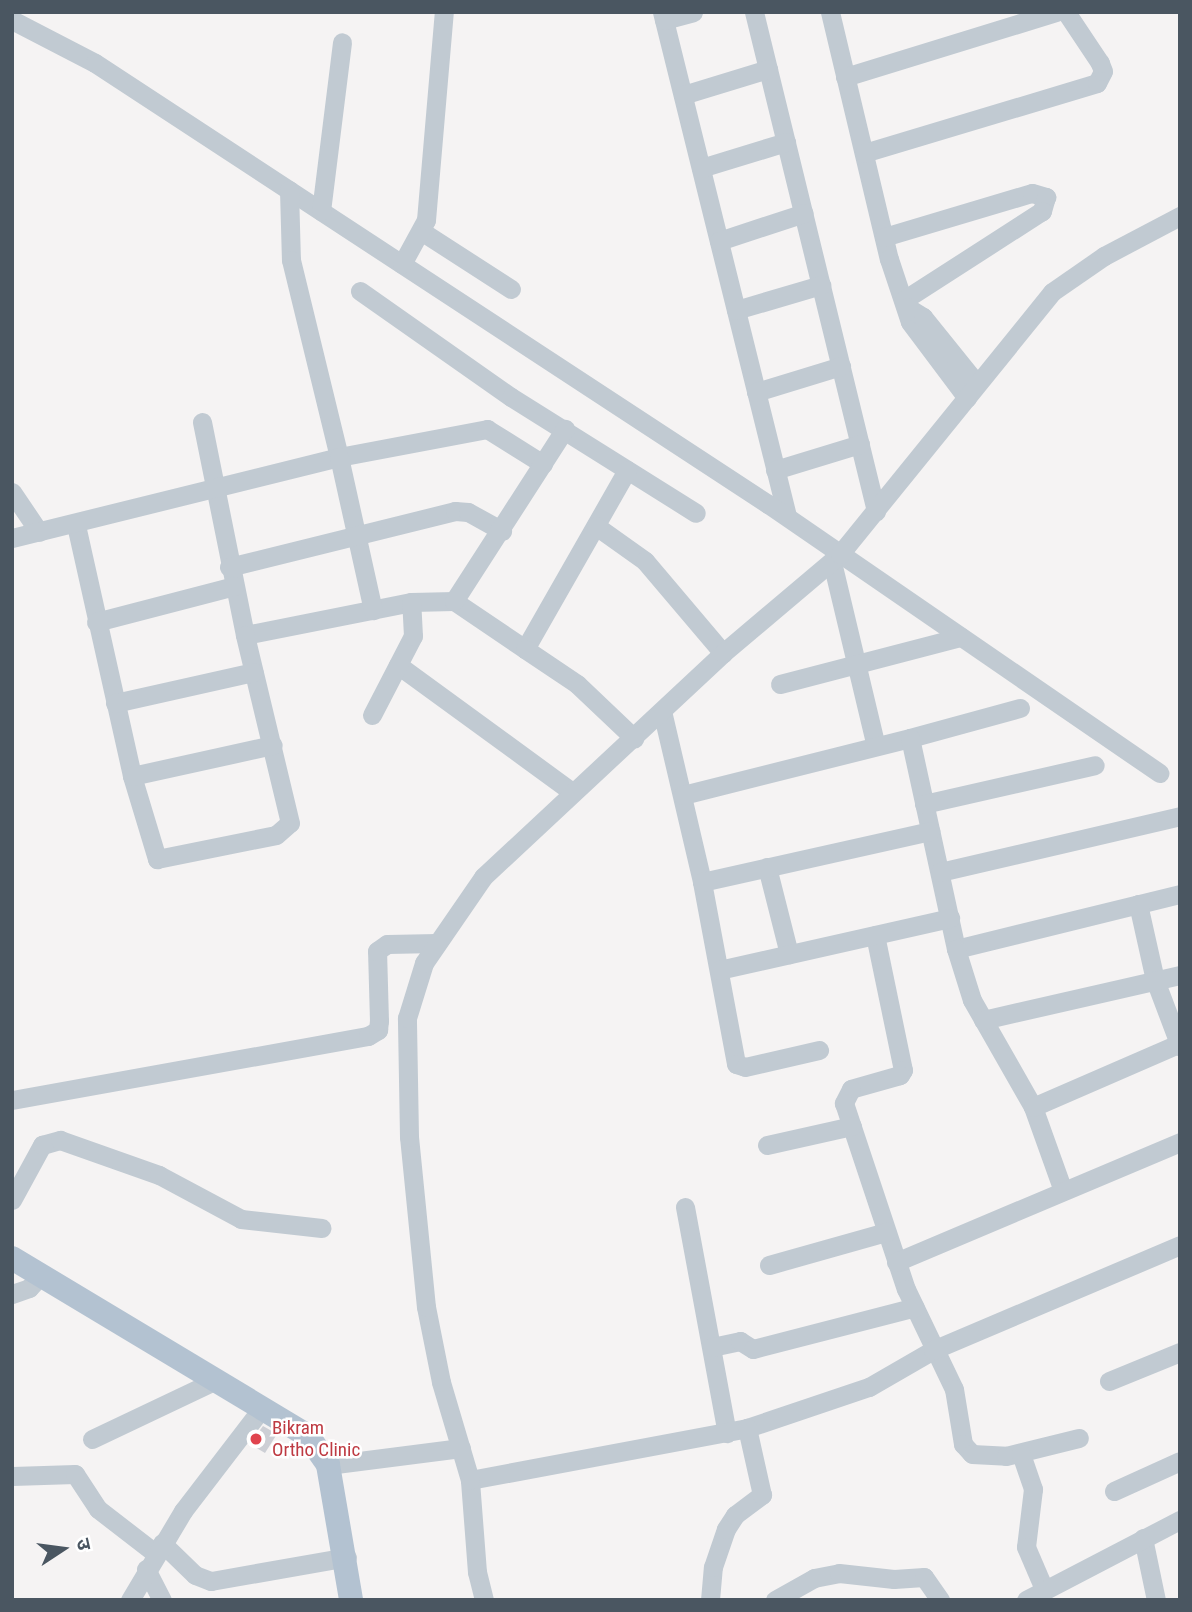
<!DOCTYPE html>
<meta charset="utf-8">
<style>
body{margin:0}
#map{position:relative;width:1192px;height:1612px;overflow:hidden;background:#f5f3f3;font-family:"Roboto Condensed","Noto Sans Devanagari",sans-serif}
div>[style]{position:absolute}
.building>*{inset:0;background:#cdcfd5}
.minor>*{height:19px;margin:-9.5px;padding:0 9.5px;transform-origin:9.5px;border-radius:9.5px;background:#c1cad2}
.major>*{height:24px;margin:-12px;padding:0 12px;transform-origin:12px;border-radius:12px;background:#b3c2d1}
.dots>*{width:19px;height:19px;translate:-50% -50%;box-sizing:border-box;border:4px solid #fff;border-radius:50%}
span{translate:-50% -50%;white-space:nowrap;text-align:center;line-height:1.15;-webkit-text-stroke:5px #fff;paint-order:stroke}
.health-label{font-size:19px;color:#be3a42}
.left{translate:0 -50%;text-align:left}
.frame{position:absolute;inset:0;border:14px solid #4a5661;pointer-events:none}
.north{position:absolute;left:28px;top:1514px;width:70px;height:70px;-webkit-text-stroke:5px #fff;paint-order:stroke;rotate:77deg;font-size:19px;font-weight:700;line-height:28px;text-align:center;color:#4a5661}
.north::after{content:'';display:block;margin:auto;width:24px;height:32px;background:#4a5661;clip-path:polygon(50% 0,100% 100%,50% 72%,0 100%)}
</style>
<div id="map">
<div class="building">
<div style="clip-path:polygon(263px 1426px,277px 1434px,265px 1453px,250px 1444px)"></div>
</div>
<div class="minor">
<div style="left:662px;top:12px;width:519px;rotate:76.07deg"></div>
<div style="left:754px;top:12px;width:514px;rotate:76.26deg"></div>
<div style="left:830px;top:12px;width:254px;rotate:76.6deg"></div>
<div style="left:889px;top:259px;width:66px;rotate:71.6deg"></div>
<div style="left:910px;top:322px;width:95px;rotate:53.1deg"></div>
<div style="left:12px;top:20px;width:93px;rotate:27.4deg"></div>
<div style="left:95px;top:63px;width:805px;rotate:33.24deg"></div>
<div style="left:768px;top:504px;width:475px;rotate:34.5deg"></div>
<div style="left:664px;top:20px;width:30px;rotate:-15deg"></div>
<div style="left:845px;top:77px;width:221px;rotate:-17.1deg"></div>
<div style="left:683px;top:95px;width:89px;rotate:-17deg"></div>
<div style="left:864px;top:153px;width:243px;rotate:-16.7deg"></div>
<div style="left:1097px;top:83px;width:13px;rotate:-63deg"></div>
<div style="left:1103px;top:71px;width:9px;rotate:-111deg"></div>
<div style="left:1100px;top:63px;width:61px;rotate:-123.7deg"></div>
<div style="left:701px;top:168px;width:89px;rotate:-17deg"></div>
<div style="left:289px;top:190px;width:70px;rotate:88.4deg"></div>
<div style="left:291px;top:260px;width:203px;rotate:76.3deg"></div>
<div style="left:339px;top:457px;width:151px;rotate:-10.7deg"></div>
<div style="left:487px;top:429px;width:66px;rotate:32deg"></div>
<div style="left:321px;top:211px;width:170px;rotate:-82.9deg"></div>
<div style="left:421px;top:231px;width:107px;rotate:32.8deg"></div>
<div style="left:884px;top:237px;width:154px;rotate:-16.6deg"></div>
<div style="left:1032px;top:193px;width:15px;rotate:16deg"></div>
<div style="left:1046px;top:197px;width:15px;rotate:106deg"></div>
<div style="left:1042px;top:211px;width:164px;rotate:147.2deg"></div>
<div style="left:719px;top:241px;width:89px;rotate:-18.2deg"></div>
<div style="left:402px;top:264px;width:50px;rotate:-61.4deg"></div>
<div style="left:426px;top:220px;width:209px;rotate:-85.1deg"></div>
<div style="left:360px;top:291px;width:184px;rotate:35.1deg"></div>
<div style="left:511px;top:397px;width:218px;rotate:32.1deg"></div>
<div style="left:907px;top:307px;width:19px;rotate:32deg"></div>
<div style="left:923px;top:317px;width:86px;rotate:51.1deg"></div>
<div style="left:736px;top:310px;width:89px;rotate:-16.4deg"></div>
<div style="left:756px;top:392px;width:89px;rotate:-17deg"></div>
<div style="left:202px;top:422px;width:217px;rotate:78.6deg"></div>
<div style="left:245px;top:635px;width:169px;rotate:-11.2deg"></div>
<div style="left:411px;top:602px;width:43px;rotate:-1.3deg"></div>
<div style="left:454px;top:601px;width:86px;rotate:34.1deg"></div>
<div style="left:525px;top:649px;width:206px;rotate:-60.3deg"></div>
<div style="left:775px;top:470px;width:89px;rotate:-17deg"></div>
<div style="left:12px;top:492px;width:48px;rotate:56deg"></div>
<div style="left:76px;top:525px;width:257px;rotate:77.4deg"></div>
<div style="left:132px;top:776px;width:87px;rotate:73.2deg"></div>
<div style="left:157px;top:859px;width:121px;rotate:-11.4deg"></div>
<div style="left:276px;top:835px;width:18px;rotate:-41deg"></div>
<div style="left:290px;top:823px;width:193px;rotate:-103.5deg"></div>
<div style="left:596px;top:526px;width:60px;rotate:35.5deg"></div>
<div style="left:645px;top:561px;width:121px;rotate:49.7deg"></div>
<div style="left:12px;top:538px;width:337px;rotate:-13.9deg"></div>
<div style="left:339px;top:457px;width:157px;rotate:77.5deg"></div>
<div style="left:832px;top:562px;width:189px;rotate:76.6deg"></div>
<div style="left:229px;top:567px;width:233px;rotate:-13.9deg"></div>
<div style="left:455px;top:511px;width:13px;rotate:4deg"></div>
<div style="left:468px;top:512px;width:39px;rotate:29deg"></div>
<div style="left:454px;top:601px;width:205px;rotate:-57.2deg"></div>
<div style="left:96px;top:622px;width:143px;rotate:-14.6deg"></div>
<div style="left:525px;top:649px;width:63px;rotate:33.9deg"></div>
<div style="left:577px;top:684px;width:79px;rotate:43.5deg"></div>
<div style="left:398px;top:665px;width:214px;rotate:36.1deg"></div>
<div style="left:780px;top:684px;width:187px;rotate:-14.6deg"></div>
<div style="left:115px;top:703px;width:142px;rotate:-12.6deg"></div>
<div style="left:662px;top:711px;width:176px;rotate:76.8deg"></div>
<div style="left:702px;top:882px;width:185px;rotate:79.4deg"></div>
<div style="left:736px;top:1064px;width:9px;rotate:18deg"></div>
<div style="left:745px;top:1067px;width:76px;rotate:-12.9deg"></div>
<div style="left:372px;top:715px;width:89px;rotate:-62.6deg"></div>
<div style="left:413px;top:636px;width:34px;rotate:-93deg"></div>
<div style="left:910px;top:738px;width:114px;rotate:-15.3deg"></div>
<div style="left:132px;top:776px;width:144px;rotate:-12.4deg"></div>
<div style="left:683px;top:795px;width:234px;rotate:-14.1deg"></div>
<div style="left:910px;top:738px;width:216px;rotate:77.7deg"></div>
<div style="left:956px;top:949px;width:231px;rotate:-13.8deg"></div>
<div style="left:924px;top:804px;width:175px;rotate:-12.8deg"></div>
<div style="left:767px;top:867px;width:90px;rotate:75.8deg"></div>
<div style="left:940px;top:872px;width:246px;rotate:-13.1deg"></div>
<div style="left:702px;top:882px;width:234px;rotate:-12.6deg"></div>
<div style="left:1138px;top:904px;width:78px;rotate:77.4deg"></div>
<div style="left:1155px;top:980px;width:71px;rotate:69.3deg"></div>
<div style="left:875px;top:935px;width:138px;rotate:78.3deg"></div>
<div style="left:903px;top:1070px;width:6px;rotate:121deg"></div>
<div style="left:900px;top:1075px;width:51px;rotate:164.1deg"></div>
<div style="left:851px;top:1089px;width:16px;rotate:117deg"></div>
<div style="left:844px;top:1103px;width:196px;rotate:71.6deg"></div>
<div style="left:906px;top:1289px;width:111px;rotate:64.4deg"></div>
<div style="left:954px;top:1389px;width:56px;rotate:80.7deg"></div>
<div style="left:963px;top:1444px;width:13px;rotate:48deg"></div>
<div style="left:972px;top:1454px;width:34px;rotate:3deg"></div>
<div style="left:1006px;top:1456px;width:75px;rotate:-13.9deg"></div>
<div style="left:956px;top:949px;width:53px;rotate:72.6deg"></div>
<div style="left:972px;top:1000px;width:123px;rotate:60.3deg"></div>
<div style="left:1033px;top:1107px;width:89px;rotate:70.3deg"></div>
<div style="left:719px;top:970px;width:237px;rotate:-12.7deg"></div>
<div style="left:983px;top:1020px;width:202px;rotate:-12.9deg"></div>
<div style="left:12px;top:1100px;width:362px;rotate:-10.2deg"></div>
<div style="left:368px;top:1036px;width:12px;rotate:-31deg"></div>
<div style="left:378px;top:1030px;width:9px;rotate:-84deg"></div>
<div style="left:379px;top:1021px;width:70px;rotate:-91.6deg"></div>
<div style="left:377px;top:951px;width:12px;rotate:-35deg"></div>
<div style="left:387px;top:944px;width:50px;rotate:-1.1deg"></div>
<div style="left:1033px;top:1107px;width:160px;rotate:-23.5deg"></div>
<div style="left:767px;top:1145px;width:87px;rotate:-12.6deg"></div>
<div style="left:12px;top:1200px;width:63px;rotate:-61.4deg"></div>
<div style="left:42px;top:1145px;width:19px;rotate:-16deg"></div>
<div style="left:60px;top:1140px;width:105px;rotate:19.5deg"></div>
<div style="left:159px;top:1175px;width:93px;rotate:28.2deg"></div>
<div style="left:241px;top:1219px;width:81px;rotate:6.4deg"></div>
<div style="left:685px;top:1207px;width:230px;rotate:79.5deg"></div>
<div style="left:896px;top:1262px;width:308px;rotate:-22.9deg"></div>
<div style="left:769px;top:1265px;width:122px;rotate:-15.8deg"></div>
<div style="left:12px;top:1294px;width:18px;rotate:-19deg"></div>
<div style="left:29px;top:1288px;width:18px;rotate:-47deg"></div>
<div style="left:712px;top:1347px;width:29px;rotate:-12deg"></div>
<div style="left:740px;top:1341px;width:15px;rotate:32deg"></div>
<div style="left:753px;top:1349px;width:167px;rotate:-14.5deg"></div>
<div style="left:1109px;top:1381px;width:77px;rotate:-22.2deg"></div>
<div style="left:92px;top:1439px;width:137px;rotate:-25.4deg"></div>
<div style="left:1021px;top:1454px;width:37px;rotate:71deg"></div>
<div style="left:1033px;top:1489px;width:58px;rotate:96.9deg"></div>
<div style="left:1026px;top:1547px;width:46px;rotate:66.8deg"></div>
<div style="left:328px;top:1465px;width:134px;rotate:-7.3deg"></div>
<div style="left:12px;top:1476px;width:63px;rotate:-1.8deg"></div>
<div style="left:75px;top:1474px;width:42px;rotate:56.7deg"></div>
<div style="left:98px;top:1509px;width:72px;rotate:37.7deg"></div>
<div style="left:470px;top:1480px;width:282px;rotate:-10.6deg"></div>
<div style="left:747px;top:1428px;width:129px;rotate:-18.6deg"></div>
<div style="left:869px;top:1387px;width:74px;rotate:-30deg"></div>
<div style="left:933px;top:1350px;width:268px;rotate:-23deg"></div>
<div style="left:1114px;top:1491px;width:72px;rotate:-24.4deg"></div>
<div style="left:1143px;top:1538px;width:63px;rotate:78.2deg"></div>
<div style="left:162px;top:1543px;width:46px;rotate:44.1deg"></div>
<div style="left:195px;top:1575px;width:17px;rotate:21deg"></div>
<div style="left:211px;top:1581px;width:138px;rotate:-10deg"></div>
<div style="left:146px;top:1569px;width:35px;rotate:63deg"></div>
<div style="left:130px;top:1600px;width:104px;rotate:-59.2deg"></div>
<div style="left:183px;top:1511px;width:130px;rotate:-52.5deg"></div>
<div style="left:484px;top:1600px;width:29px;rotate:-104deg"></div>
<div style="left:477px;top:1572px;width:92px;rotate:-94.4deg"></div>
<div style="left:470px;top:1480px;width:102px;rotate:-106.5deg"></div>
<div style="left:441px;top:1382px;width:76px;rotate:-101.3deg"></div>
<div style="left:426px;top:1307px;width:171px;rotate:-95.7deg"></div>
<div style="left:409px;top:1137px;width:119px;rotate:-91deg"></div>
<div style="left:407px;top:1018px;width:58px;rotate:-72.8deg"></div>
<div style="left:424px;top:963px;width:104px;rotate:-55.5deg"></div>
<div style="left:483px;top:877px;width:328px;rotate:-43deg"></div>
<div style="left:723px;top:653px;width:153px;rotate:-40.2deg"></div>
<div style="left:840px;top:554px;width:337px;rotate:-51deg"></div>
<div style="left:1052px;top:292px;width:63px;rotate:-34.7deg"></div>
<div style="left:1104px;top:256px;width:86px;rotate:-27.8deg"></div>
<div style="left:710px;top:1600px;width:33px;rotate:-85deg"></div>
<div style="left:713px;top:1567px;width:40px;rotate:-71.1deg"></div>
<div style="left:726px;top:1529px;width:17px;rotate:-57deg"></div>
<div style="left:735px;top:1515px;width:34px;rotate:-37deg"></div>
<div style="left:762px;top:1495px;width:69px;rotate:-102.6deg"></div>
<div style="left:775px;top:1600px;width:45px;rotate:-29.4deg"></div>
<div style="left:814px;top:1578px;width:25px;rotate:-11deg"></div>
<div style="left:839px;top:1573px;width:55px;rotate:6.2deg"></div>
<div style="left:894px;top:1579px;width:30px;rotate:-4deg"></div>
<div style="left:924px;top:1577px;width:28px;rotate:55deg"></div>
<div style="left:1026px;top:1600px;width:174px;rotate:-27.5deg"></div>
</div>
<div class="major">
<div style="left:12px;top:1258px;width:345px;rotate:31deg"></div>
<div style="left:308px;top:1436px;width:35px;rotate:55deg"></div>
<div style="left:328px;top:1465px;width:137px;rotate:80.3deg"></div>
</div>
<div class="dots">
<div style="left:256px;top:1439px;background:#e0444e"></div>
</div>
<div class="health-label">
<span class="left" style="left:272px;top:1439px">Bikram<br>Ortho Clinic</span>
</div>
<div class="frame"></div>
<div class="north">उ</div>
</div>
